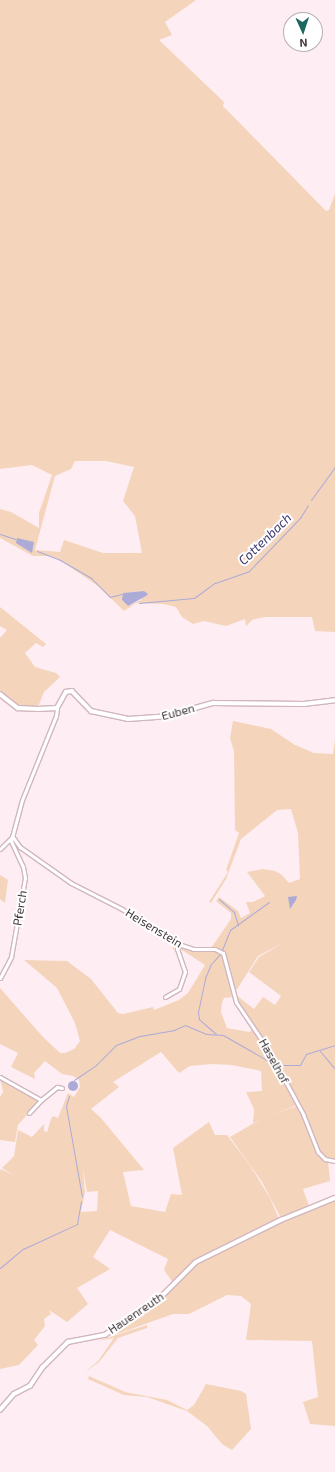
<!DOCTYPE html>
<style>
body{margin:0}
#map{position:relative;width:335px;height:1472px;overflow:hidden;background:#feedf3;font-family:"Exo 2",sans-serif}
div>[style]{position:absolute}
.green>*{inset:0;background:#f4d5bc}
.water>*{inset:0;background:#acaad7}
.round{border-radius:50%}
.stream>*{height:1px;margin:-0.5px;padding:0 0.5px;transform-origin:0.5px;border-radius:0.5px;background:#acaad7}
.roads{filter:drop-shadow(1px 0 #d1b6c0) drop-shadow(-1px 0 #d1b6c0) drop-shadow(0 1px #d1b6c0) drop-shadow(0 -1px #d1b6c0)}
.minor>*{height:3px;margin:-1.5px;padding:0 1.5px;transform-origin:1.5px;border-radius:1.5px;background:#fff}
.tertiary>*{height:3.5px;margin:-1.75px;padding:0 1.75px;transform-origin:1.75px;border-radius:1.75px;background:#fff}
span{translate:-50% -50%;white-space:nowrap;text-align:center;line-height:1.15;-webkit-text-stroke:4px #fff;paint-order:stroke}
.street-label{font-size:12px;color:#43383c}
.water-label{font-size:13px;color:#3e3770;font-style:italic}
.north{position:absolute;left:283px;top:12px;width:40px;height:40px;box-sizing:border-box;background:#fff;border:1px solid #b4afb1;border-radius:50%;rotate:177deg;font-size:11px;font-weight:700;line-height:16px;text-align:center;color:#43383c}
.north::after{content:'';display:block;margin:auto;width:14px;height:18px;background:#1c6761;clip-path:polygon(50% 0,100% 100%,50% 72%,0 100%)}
</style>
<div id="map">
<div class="green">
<div style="clip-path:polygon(evenodd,0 0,196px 0,165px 22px,172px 35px,159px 40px,224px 102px,223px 106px,326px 211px,329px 210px,335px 194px,335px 632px,315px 631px,312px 617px,265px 617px,252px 620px,246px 626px,245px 619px,226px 626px,204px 621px,193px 624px,182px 617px,176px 607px,163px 604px,136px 603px,124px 611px,98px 586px,60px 560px,51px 556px,33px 556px,0 538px,0 509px,11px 512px,39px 528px,39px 513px,52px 475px,32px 465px,0 469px,0 0,75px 461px,106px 461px,134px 467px,123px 501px,135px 516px,142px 553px,103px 553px,64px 540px,60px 552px,35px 550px,55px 476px,71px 469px,75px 461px,0 0,144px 591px,141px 600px,128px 606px,122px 600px,126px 593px,144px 591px)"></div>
<div style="clip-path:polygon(0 607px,46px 644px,43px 647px,36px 643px,25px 653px,35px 667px,56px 673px,60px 677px,44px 692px,38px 707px,19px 706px,0 691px,0 638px,7px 630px,0 626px)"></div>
<div style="clip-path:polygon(233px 721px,271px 729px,295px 745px,314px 753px,333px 754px,335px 739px,335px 1160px,325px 1158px,318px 1152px,307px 1123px,270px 1051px,237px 1002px,236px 995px,254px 1009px,263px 997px,275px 1005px,281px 996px,249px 972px,259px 957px,283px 943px,258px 956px,234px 994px,224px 952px,211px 948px,231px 919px,231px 913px,216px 901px,219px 897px,238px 911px,241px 918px,250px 913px,246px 902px,253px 902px,265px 896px,247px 872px,263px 869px,275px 871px,282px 875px,289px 883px,300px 879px,298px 833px,291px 809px,277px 810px,241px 839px,226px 879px,211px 903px,209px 902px,228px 872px,226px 870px,239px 833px,235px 830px,234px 751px,230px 738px)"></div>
<div style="clip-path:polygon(0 875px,8px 880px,5px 903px,0 899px)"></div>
<div style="clip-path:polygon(evenodd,167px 937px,189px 949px,215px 949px,223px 954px,232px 997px,224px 998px,222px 1003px,221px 1012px,227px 1028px,249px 1032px,254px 1029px,269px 1051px,297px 1105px,253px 1123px,254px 1109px,246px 1092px,262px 1091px,261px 1071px,232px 1065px,211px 1064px,190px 1066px,179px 1073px,161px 1052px,113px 1082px,119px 1087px,91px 1109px,101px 1118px,144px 1170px,123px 1172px,131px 1206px,165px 1212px,171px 1194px,182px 1195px,173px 1148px,209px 1122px,215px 1135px,227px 1135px,249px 1164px,270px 1198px,279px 1219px,195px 1261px,174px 1284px,164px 1270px,168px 1259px,110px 1230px,93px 1257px,110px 1269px,77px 1288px,88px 1304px,67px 1322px,49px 1310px,51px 1314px,44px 1319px,45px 1326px,34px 1340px,38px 1345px,19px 1365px,0 1369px,0 1171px,1px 1169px,13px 1175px,2px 1168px,14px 1156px,18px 1130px,32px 1137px,44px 1124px,44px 1131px,47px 1132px,51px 1119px,53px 1116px,58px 1118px,68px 1093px,74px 1097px,80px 1087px,79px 1080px,73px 1076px,62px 1074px,45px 1061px,34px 1073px,35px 1079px,11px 1067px,18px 1053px,0 1044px,0 988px,43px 1037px,60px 1053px,65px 1053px,74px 1049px,80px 1041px,75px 1023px,57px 988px,24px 960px,67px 961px,91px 979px,118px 1013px,123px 1014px,153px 1007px,154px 1010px,179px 1000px,188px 993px,205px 965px,182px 950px,174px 950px,167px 937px,83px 1169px,87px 1192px,98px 1191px,97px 1211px,81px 1212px,85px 1192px,83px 1169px)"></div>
<div style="clip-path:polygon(0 1078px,39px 1101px,18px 1125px,15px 1142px,0 1140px,0 1097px,3px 1092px)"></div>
<div style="clip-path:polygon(297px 1106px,317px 1152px,328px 1161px,330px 1181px,303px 1189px,309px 1206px,281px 1218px,262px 1182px,230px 1137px,263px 1118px)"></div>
<div style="clip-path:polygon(335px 1199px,335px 1426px,310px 1424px,303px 1402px,318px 1397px,312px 1341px,246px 1340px,251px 1304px,241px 1296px,227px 1295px,189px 1314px,173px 1314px,120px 1333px,105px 1336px,161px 1298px,197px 1263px,281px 1221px)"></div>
<div style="clip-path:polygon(147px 1325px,147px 1328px,118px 1338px,99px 1362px,84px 1373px,98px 1361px,114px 1338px,97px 1341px)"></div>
<div style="clip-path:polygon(89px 1376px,125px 1392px,167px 1400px,187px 1410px,194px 1405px,206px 1384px,241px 1391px,246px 1394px,251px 1429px,232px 1450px,222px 1444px,207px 1426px,187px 1411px,147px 1397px,124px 1395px,88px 1379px)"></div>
</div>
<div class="water">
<div style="clip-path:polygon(17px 538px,34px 542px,32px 553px,16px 543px)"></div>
<div style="clip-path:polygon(144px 591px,148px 594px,146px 596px,128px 606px,122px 600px,123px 593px)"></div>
<div style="clip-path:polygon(297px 896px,296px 900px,290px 909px,288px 897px)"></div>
<div class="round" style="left:68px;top:1081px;width:10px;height:10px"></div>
</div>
<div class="stream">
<div style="left:311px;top:500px;width:41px;rotate:-54deg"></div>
<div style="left:0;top:534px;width:16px;rotate:18deg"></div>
<div style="left:37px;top:551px;width:25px;rotate:21deg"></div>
<div style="left:60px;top:560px;width:36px;rotate:30deg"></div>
<div style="left:91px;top:578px;width:27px;rotate:45deg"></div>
<div style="left:110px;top:597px;width:12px;rotate:-14deg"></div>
<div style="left:139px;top:603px;width:55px;rotate:-5.2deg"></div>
<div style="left:194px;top:598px;width:26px;rotate:-36deg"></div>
<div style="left:215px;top:583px;width:36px;rotate:-19deg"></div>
<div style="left:249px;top:571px;width:74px;rotate:-46.1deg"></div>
<div style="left:300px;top:518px;width:15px;rotate:-58deg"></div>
<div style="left:219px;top:899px;width:20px;rotate:41deg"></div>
<div style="left:234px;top:912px;width:14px;rotate:73deg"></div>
<div style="left:222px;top:950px;width:22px;rotate:-68deg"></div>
<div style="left:230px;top:930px;width:48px;rotate:-35.7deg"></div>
<div style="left:216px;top:1034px;width:23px;rotate:-139deg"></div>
<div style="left:199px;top:1019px;width:7px;rotate:-98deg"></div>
<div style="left:198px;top:1012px;width:35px;rotate:-78deg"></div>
<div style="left:205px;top:978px;width:15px;rotate:-67deg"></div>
<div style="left:211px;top:964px;width:13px;rotate:-48deg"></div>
<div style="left:320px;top:1051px;width:23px;rotate:50deg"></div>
<div style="left:278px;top:1065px;width:22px"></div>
<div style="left:300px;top:1065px;width:13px;rotate:-61deg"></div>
<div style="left:306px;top:1054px;width:30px;rotate:-17deg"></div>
<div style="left:74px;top:1080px;width:27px;rotate:-34deg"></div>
<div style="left:96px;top:1065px;width:28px;rotate:-45deg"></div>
<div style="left:116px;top:1045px;width:26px;rotate:-21deg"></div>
<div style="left:140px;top:1036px;width:35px;rotate:-10deg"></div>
<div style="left:174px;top:1030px;width:12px;rotate:-24deg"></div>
<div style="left:185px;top:1025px;width:23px;rotate:23deg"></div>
<div style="left:206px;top:1034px;width:17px;rotate:3deg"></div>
<div style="left:223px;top:1035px;width:54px;rotate:29.9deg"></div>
<div style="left:69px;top:1096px;width:10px;rotate:107deg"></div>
<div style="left:66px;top:1106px;width:92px;rotate:80deg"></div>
<div style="left:0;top:1268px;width:30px;rotate:-40deg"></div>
<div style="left:23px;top:1249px;width:60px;rotate:-24.8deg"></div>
<div style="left:77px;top:1224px;width:23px;rotate:-80deg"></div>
</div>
<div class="roads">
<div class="minor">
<div style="left:12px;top:836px;width:14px;rotate:54deg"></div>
<div style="left:20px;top:847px;width:62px;rotate:35.2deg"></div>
<div style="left:71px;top:883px;width:57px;rotate:27deg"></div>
<div style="left:122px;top:909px;width:66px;rotate:32deg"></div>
<div style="left:178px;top:944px;width:16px;rotate:18deg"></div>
<div style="left:193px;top:949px;width:22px"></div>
<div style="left:215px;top:949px;width:9px;rotate:27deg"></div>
<div style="left:223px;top:953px;width:51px;rotate:75.1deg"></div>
<div style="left:236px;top:1002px;width:59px;rotate:56deg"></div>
<div style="left:269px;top:1051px;width:72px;rotate:61.6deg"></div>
<div style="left:303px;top:1114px;width:41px;rotate:68.5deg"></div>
<div style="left:318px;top:1152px;width:10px;rotate:45deg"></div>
<div style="left:325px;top:1159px;width:10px;rotate:11deg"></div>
<div style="left:0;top:849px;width:16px;rotate:-45deg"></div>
<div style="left:0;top:978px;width:24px;rotate:-62deg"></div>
<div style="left:11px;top:957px;width:80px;rotate:-80deg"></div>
<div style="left:25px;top:878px;width:11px;rotate:-100deg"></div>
<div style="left:23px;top:867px;width:29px;rotate:-115deg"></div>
<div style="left:11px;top:841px;width:42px;rotate:-75deg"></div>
<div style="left:22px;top:800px;width:91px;rotate:-68deg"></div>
<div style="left:56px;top:716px;width:8px;rotate:-83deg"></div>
<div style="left:165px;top:997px;width:16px;rotate:-30deg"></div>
<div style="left:179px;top:989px;width:18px;rotate:-71deg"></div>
<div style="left:185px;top:972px;width:24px;rotate:-109deg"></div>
<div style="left:177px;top:949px;width:5px;rotate:-79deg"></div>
<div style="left:0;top:1077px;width:47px;rotate:29.3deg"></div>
<div style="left:41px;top:1100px;width:21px;rotate:-39deg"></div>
<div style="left:57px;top:1087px;width:5px;rotate:11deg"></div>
<div style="left:29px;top:1113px;width:18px;rotate:-47deg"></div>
</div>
<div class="tertiary">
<div style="left:0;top:694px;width:23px;rotate:38deg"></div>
<div style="left:18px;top:708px;width:20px;rotate:3deg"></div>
<div style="left:38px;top:709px;width:19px;rotate:-3deg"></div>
<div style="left:57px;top:708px;width:18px;rotate:-61deg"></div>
<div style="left:66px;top:692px;width:6px;rotate:-9deg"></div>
<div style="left:72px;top:691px;width:28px;rotate:46deg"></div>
<div style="left:91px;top:711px;width:38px;rotate:12deg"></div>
<div style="left:128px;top:719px;width:39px;rotate:-4deg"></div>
<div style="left:167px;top:716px;width:48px;rotate:-15.8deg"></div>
<div style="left:213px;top:703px;width:91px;rotate:0.6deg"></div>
<div style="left:304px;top:704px;width:31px;rotate:-7deg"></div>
<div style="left:0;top:1410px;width:21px;rotate:-49deg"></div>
<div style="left:14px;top:1394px;width:18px;rotate:-27deg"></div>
<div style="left:30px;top:1386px;width:22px;rotate:-56deg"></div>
<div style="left:42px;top:1368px;width:37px;rotate:-45deg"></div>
<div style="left:68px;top:1342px;width:38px;rotate:-11deg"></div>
<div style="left:105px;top:1335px;width:68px;rotate:-34.2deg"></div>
<div style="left:161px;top:1297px;width:49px;rotate:-45deg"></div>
<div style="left:196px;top:1262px;width:95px;rotate:-26.3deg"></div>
<div style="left:281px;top:1220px;width:58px;rotate:-22.2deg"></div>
</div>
</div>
<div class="street-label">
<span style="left:178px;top:712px;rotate:-15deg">Euben</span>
<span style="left:20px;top:908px;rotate:-81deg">Pferch</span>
<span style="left:154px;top:928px;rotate:31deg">Heisenstein</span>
<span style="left:274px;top:1061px;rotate:61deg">Haselhof</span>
<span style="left:136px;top:1313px;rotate:-34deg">Hauenreuth</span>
</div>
<div class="water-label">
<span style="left:265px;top:539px;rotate:-44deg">Cottenbach</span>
</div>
<div class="north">N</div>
</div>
